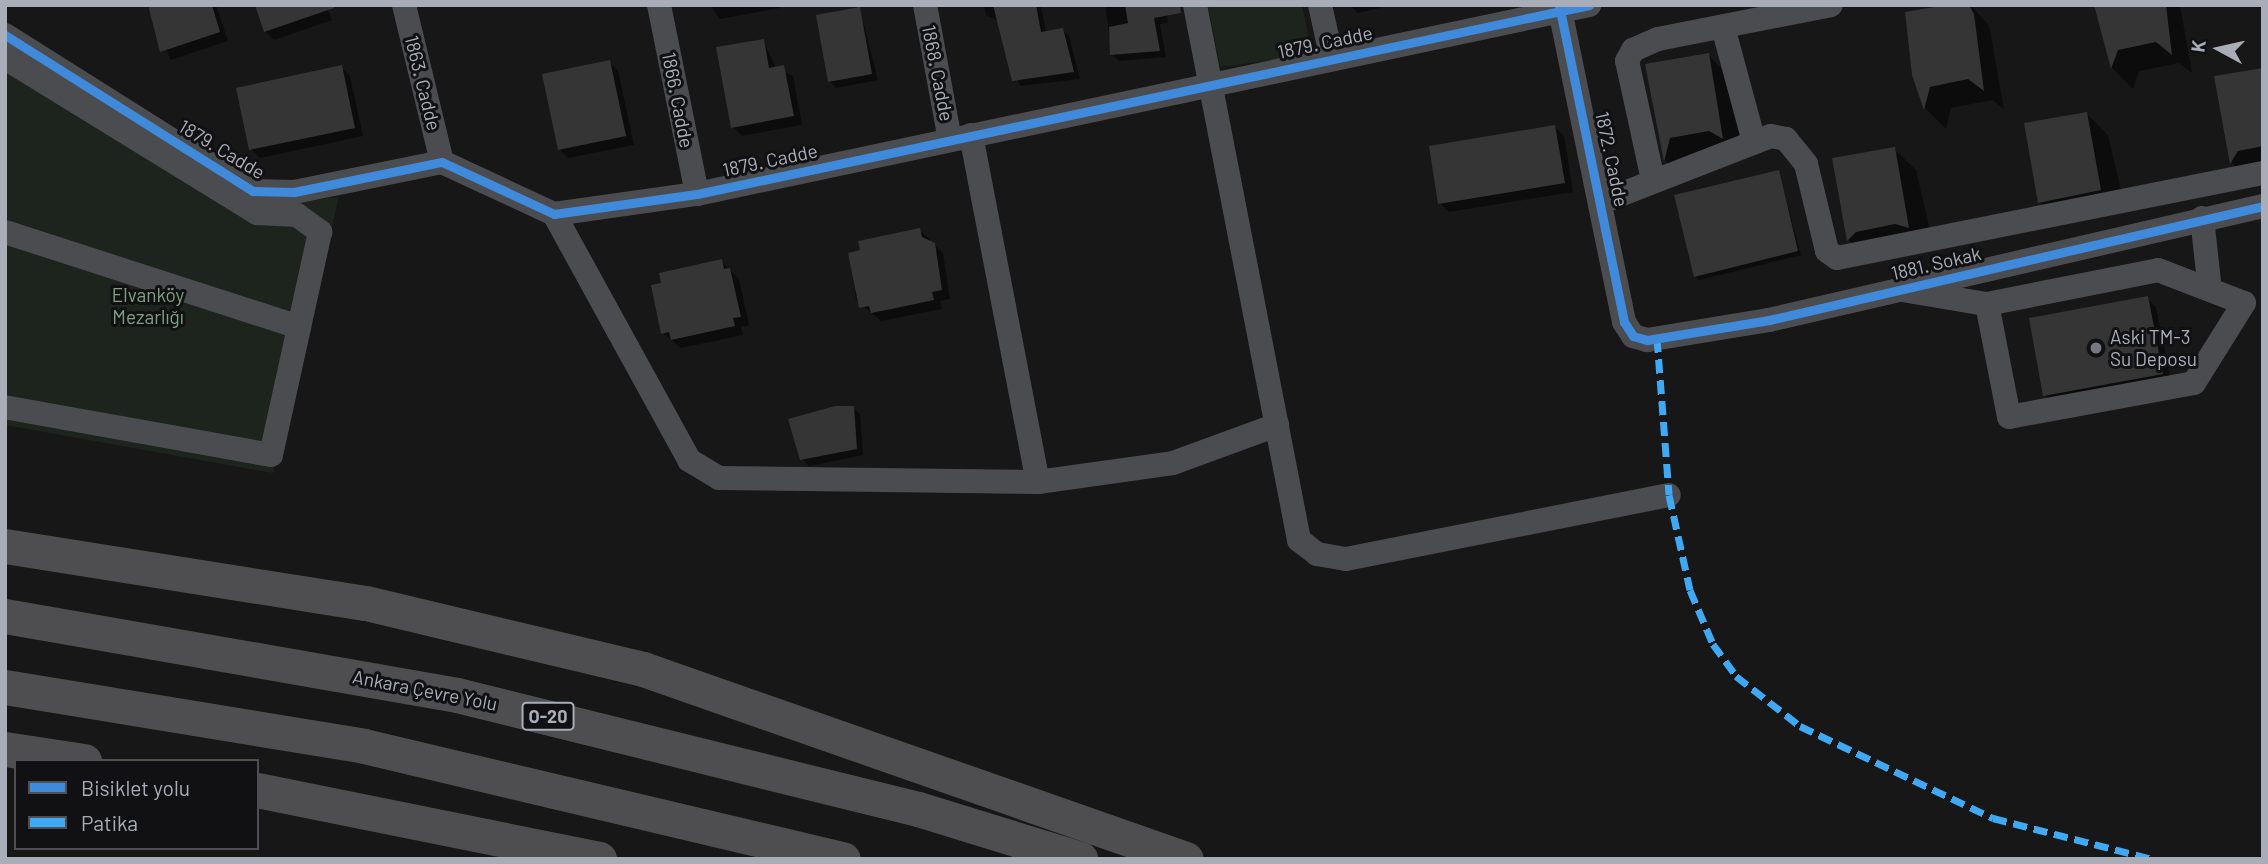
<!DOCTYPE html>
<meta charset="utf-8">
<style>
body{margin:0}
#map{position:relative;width:2268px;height:864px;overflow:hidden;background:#171717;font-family:Barlow,sans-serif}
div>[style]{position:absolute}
.green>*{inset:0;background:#1d241e}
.shadow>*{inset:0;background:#0007}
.building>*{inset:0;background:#353536}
.minor>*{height:24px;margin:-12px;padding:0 12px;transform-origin:12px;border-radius:12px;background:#4b4c50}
.highway>*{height:35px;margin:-17.5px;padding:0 17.5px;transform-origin:17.5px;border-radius:17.5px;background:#4e4e51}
.quiet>*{height:7px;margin-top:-3.5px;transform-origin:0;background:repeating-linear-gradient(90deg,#3fa9f5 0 14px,transparent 0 21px)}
.cycleway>*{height:9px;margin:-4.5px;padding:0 4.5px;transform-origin:4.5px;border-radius:4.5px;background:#408adc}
.dots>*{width:19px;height:19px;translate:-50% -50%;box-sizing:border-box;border:4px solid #111113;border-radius:50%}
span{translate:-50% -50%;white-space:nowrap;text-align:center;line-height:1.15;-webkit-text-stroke:6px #111113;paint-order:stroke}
.shield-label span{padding:2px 5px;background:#111113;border:2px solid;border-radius:5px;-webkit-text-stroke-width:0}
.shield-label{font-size:18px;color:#a8adb8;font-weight:700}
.street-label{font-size:19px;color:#a8adb8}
.park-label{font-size:19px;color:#7fa381}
.poi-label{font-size:19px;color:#a8adb8}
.left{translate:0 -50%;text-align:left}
.frame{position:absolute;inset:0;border:7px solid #a8adb8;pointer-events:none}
.legend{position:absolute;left:14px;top:759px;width:245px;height:91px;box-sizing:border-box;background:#111113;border:2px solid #4d4f55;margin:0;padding:9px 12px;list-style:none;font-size:21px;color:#a8adb8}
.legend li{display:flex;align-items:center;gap:14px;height:35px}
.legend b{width:35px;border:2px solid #4d4f55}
.north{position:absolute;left:2184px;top:14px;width:70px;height:70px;-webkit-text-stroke:5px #111113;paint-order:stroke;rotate:278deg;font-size:19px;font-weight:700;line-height:28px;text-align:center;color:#a8adb8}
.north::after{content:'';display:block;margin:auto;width:24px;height:32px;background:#a8adb8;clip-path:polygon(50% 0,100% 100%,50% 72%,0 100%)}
</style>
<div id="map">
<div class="green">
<div style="clip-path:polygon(1208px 5px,1302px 5px,1312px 55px,1220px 67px)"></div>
<div style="clip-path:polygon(5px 49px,257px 208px,339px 197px,273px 473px,5px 425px)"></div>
</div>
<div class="shadow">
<div style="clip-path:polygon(147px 5px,216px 5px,228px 41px,171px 60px)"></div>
<div style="clip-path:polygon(326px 5px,332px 20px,274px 40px,265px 31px)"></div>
<div style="clip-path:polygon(710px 5px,779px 5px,780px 8px,720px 19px)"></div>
<div style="clip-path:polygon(984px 5px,1041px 5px,1046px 33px,1063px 30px,1069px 36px,1080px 79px,1020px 86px,999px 21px,986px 15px)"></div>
<div style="clip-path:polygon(1105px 5px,1165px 5px,1168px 22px,1160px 24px,1166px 57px,1119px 61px,1112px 54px)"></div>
<div style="clip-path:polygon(1350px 5px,1393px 5px,1358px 13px)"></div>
<div style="clip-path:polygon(1956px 5px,1970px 5px,1989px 25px,2004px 109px,1992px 100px,1951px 108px,1946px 129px,1926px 109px,1914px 75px)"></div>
<div style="clip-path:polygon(2098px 5px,2180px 5px,2192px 73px,2179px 63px,2139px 71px,2133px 89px,2112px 68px)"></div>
<div style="clip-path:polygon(860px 9px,878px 80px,836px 88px,829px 81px)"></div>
<div style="clip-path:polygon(763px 40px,776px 68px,793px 76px,802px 125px,742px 136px,733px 127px)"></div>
<div style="clip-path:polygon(1708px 55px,1730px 77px,1744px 158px,1686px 181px,1666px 161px,1647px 66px)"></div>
<div style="clip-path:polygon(609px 62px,618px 71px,634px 145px,568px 158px,559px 149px)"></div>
<div style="clip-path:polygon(341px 67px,350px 76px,363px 136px,260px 158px,251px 149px)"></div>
<div style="clip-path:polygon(2263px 70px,2263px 171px,2253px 184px,2232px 163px,2216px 78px)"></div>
<div style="clip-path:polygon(2087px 114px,2108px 135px,2122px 195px,2062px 223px,2040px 202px)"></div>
<div style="clip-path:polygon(1555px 127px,1564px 136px,1573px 192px,1449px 212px,1440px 203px)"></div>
<div style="clip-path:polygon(1894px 149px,1916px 170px,1930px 230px,1870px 261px,1849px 240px,1834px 159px)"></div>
<div style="clip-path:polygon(1778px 171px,1801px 255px,1699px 280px,1695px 276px)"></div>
<div style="clip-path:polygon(919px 229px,943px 253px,950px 299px,940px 301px,942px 309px,881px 321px,856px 300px,850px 254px)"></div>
<div style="clip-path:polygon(721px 261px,739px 279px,749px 325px,741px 327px,743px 335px,681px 348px,663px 333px)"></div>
<div style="clip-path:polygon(2147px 298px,2156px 307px,2171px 382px,2053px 404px,2045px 395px)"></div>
<div style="clip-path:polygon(853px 408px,860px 414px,863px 455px,809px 466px,802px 459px)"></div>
</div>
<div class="building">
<div style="clip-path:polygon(148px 5px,212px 5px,220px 32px,160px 52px)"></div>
<div style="clip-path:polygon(255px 5px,334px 5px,334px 8px,264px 32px)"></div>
<div style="clip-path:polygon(993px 5px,1036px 5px,1041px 32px,1063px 28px,1074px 72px,1012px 81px)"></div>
<div style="clip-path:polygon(1125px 5px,1180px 5px,1181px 13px,1154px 18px,1160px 51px,1110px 55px,1109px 27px,1128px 23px)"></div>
<div style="clip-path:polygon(1946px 5px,1969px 5px,1974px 14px,1984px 91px,1968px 79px,1930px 87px,1924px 110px,1912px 75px,1905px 12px)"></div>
<div style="clip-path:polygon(2094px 5px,2166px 5px,2172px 55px,2156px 42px,2118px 50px,2111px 69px)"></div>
<div style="clip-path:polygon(860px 7px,872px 74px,828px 82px,816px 15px)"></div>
<div style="clip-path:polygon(764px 39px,769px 68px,784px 65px,794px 116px,731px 128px,716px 47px)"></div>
<div style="clip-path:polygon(1709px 53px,1723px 139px,1709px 131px,1670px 138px,1664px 162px,1645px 64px)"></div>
<div style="clip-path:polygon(610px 60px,626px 136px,558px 150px,542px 74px)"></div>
<div style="clip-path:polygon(342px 65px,355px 128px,249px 150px,236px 88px)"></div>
<div style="clip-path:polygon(2263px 68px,2263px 146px,2238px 151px,2230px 164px,2214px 76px)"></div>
<div style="clip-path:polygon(2087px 112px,2101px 190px,2038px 203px,2024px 123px)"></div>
<div style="clip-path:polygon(1555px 125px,1565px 183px,1438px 204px,1429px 146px)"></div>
<div style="clip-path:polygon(1895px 147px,1909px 228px,1895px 224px,1856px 232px,1847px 241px,1832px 158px)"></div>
<div style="clip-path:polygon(1779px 170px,1798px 251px,1694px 277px,1674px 195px)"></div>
<div style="clip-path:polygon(920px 228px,922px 237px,935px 243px,942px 290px,932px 292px,934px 300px,891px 309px,871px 313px,869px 306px,859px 308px,848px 253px,860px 250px,858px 241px)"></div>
<div style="clip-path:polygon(722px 259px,724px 269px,730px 268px,741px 317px,733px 318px,735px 326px,671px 340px,669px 332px,661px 334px,651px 285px,661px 283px,659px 273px)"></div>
<div style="clip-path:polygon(2148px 296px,2163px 374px,2043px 396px,2029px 318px)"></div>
<div style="clip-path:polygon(835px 406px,854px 406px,857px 449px,800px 460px,788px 419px)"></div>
</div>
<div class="minor">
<div style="left:404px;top:5px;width:162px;rotate:76.4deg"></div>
<div style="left:659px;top:5px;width:193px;rotate:78.6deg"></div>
<div style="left:925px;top:5px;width:137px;rotate:79.5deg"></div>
<div style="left:1195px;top:5px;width:545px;rotate:79deg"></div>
<div style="left:1299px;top:540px;width:23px;rotate:38deg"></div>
<div style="left:1317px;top:554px;width:29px;rotate:10deg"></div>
<div style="left:1346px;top:559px;width:329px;rotate:-11.2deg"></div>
<div style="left:1320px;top:5px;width:55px;rotate:77.5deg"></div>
<div style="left:1559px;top:5px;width:324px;rotate:78.4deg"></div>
<div style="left:1624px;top:322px;width:17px;rotate:57deg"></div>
<div style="left:1633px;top:336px;width:15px;rotate:16deg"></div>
<div style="left:1647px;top:340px;width:124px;rotate:-9.3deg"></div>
<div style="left:1769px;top:320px;width:507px;rotate:-12.99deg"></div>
<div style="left:1723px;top:27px;width:119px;rotate:74.9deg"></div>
<div style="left:5px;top:35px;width:293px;rotate:32.2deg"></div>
<div style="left:253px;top:191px;width:41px;rotate:1.4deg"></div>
<div style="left:294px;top:192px;width:151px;rotate:-11.5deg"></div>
<div style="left:442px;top:162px;width:123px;rotate:24.9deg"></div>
<div style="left:554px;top:214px;width:144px;rotate:-8deg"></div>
<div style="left:697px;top:194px;width:912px;rotate:-11.96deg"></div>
<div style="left:5px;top:58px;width:296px;rotate:31.6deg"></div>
<div style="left:257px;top:213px;width:40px;rotate:2.9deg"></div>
<div style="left:297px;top:215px;width:29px;rotate:36deg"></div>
<div style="left:320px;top:232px;width:228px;rotate:102.4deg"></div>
<div style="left:271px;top:455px;width:270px;rotate:-169.8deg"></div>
<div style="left:971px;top:135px;width:353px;rotate:79.1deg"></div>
<div style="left:1653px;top:180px;width:122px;rotate:-102.3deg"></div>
<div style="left:1627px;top:61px;width:13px;rotate:-61deg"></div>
<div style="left:1633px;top:50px;width:27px;rotate:-24deg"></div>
<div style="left:1658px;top:39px;width:176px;rotate:-11.1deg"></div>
<div style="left:1604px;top:201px;width:179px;rotate:-21.3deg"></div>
<div style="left:1771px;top:136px;width:15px;rotate:11deg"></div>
<div style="left:1786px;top:139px;width:32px;rotate:51deg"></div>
<div style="left:1806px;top:164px;width:89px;rotate:76.4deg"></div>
<div style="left:1827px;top:251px;width:12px;rotate:35deg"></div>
<div style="left:1837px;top:258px;width:434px;rotate:-11.3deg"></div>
<div style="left:554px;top:214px;width:281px;rotate:61.2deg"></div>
<div style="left:689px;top:460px;width:35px;rotate:31deg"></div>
<div style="left:719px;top:478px;width:319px;rotate:0.7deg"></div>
<div style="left:1038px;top:482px;width:136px;rotate:-8deg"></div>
<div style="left:1173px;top:463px;width:111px;rotate:-20.1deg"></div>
<div style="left:2202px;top:218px;width:72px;rotate:83.7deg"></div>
<div style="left:5px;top:232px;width:309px;rotate:17.9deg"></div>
<div style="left:2158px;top:270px;width:92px;rotate:21deg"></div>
<div style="left:2244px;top:303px;width:94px;rotate:122deg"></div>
<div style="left:2194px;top:383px;width:188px;rotate:169.6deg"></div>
<div style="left:2009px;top:417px;width:115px;rotate:-101deg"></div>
<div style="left:1987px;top:304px;width:174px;rotate:-11.2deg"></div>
<div style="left:1902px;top:290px;width:86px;rotate:9.4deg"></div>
</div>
<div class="highway">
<div style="left:5px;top:546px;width:365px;rotate:9deg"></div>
<div style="left:366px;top:603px;width:285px;rotate:13.4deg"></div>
<div style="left:643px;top:669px;width:575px;rotate:19.29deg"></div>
<div style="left:5px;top:616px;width:459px;rotate:9.9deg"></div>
<div style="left:457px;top:695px;width:475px;rotate:13.9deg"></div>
<div style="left:918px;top:809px;width:170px;rotate:17.1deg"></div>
<div style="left:5px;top:687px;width:364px;rotate:9.3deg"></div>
<div style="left:364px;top:746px;width:492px;rotate:13.3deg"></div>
<div style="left:5px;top:749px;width:80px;rotate:8.6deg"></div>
<div style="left:257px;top:790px;width:349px;rotate:11.4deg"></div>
</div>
<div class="quiet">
<div style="left:1657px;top:338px;width:157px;rotate:85.6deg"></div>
<div style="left:1669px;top:495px;width:97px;rotate:77.5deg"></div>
<div style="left:1690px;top:590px;width:59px;rotate:66.9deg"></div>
<div style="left:1713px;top:644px;width:39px;rotate:54deg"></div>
<div style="left:1736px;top:676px;width:81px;rotate:38deg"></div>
<div style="left:1800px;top:726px;width:214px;rotate:25.5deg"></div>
<div style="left:1993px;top:818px;width:165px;rotate:14.4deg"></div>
</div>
<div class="cycleway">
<div style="left:1559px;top:5px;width:324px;rotate:78.4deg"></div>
<div style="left:1624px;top:322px;width:17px;rotate:57deg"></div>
<div style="left:1633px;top:336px;width:15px;rotate:16deg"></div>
<div style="left:1647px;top:340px;width:124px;rotate:-9.3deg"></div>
<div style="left:1769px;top:320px;width:507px;rotate:-12.99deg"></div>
<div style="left:5px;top:35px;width:293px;rotate:32.2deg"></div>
<div style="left:253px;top:191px;width:41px;rotate:1.4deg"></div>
<div style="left:294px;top:192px;width:151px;rotate:-11.5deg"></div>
<div style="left:442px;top:162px;width:123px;rotate:24.9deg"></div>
<div style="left:554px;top:214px;width:144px;rotate:-8deg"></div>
<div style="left:697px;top:194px;width:912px;rotate:-11.96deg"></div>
</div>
<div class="dots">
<div style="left:2096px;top:348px;background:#757880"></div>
</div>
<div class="shield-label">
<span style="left:548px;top:716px">O-20</span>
</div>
<div class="street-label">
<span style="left:1325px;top:42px;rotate:-12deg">1879. Cadde</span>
<span style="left:938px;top:73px;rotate:79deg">1868. Cadde</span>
<span style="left:423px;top:83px;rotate:76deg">1863. Cadde</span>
<span style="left:678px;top:100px;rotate:79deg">1866. Cadde</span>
<span style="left:222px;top:149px;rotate:31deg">1879. Cadde</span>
<span style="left:1612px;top:159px;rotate:78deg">1872. Cadde</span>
<span style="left:770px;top:160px;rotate:-12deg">1879. Cadde</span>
<span style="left:1936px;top:263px;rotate:-13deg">1881. Sokak</span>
<span style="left:425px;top:690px;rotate:11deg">Ankara Çevre Yolu</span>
</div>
<div class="park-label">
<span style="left:148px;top:306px">Elvanköy<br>Mezarlığı</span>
</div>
<div class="poi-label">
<span class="left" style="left:2110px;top:348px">Aski TM-3<br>Su Deposu</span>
</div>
<div class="frame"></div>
<ul class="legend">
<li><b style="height:9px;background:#408adc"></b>Bisiklet yolu</li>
<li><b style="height:9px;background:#3fa9f5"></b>Patika</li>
</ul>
<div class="north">K</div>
</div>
